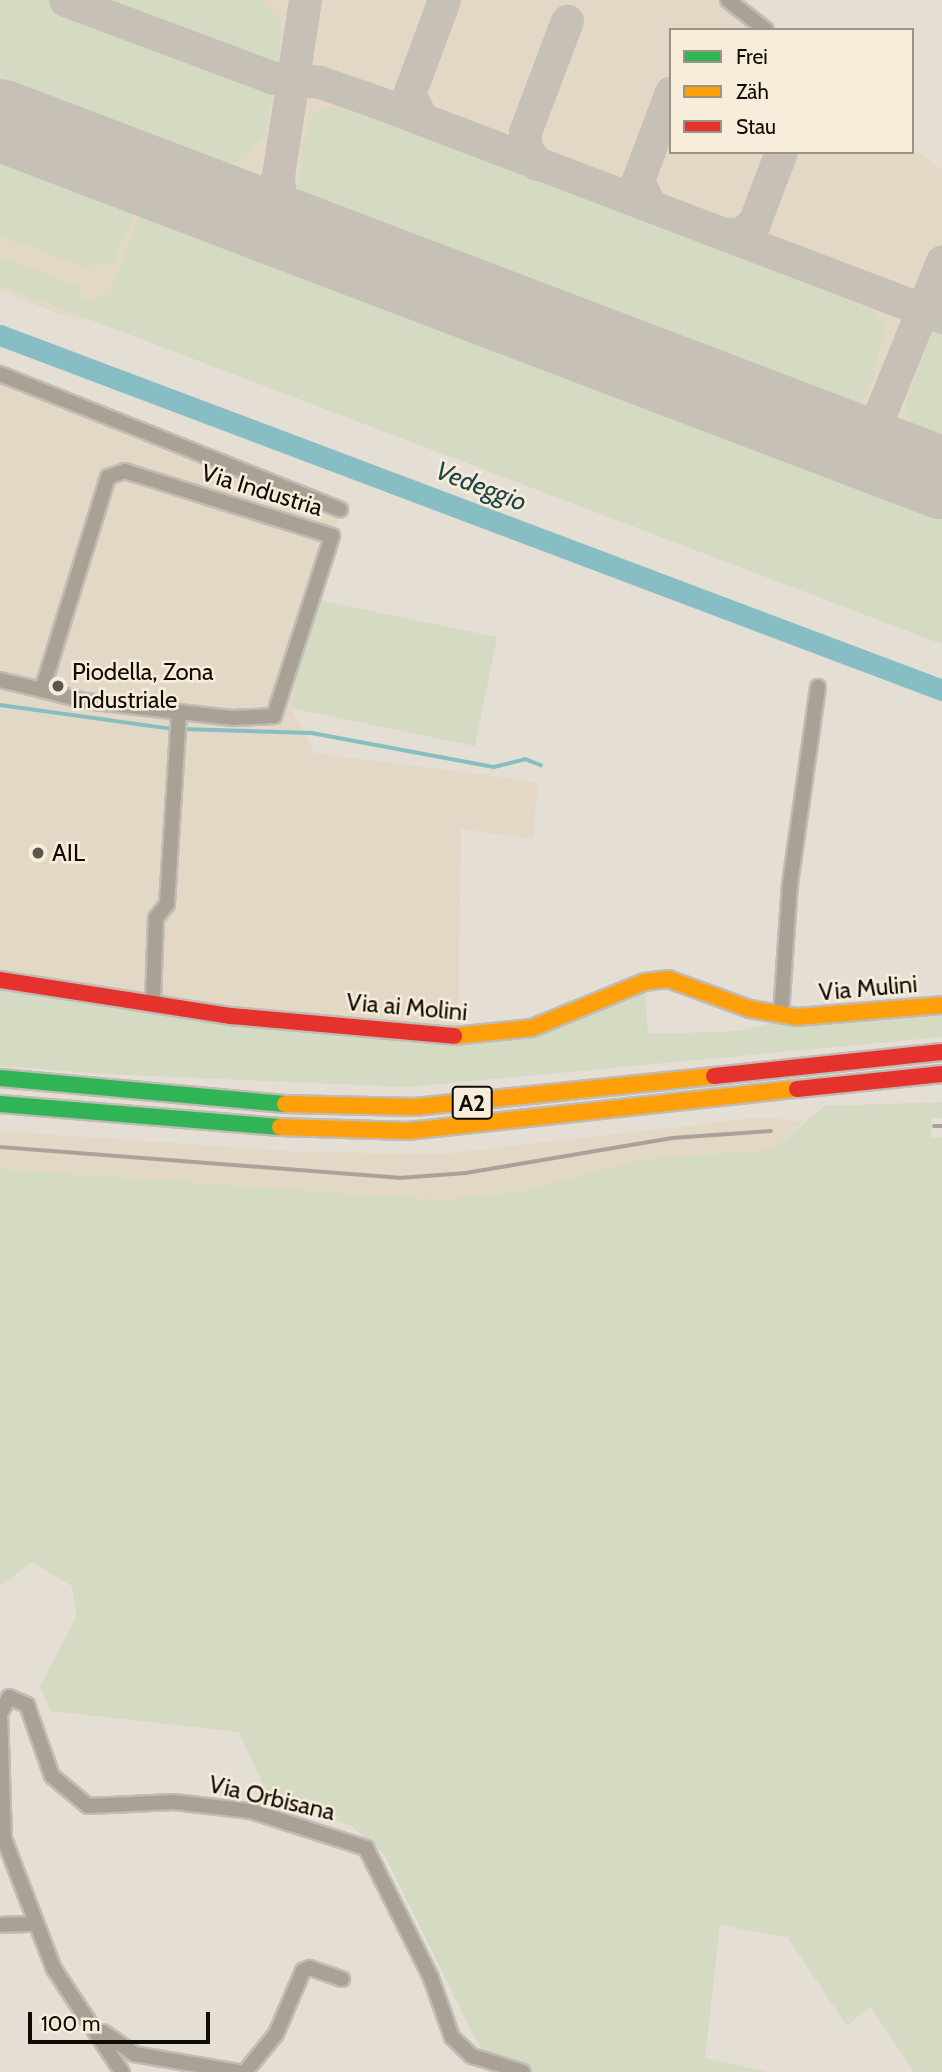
<!DOCTYPE html>
<meta charset="utf-8">
<style>
body{margin:0}
#map{position:relative;width:942px;height:2072px;overflow:hidden;background:#e4ded4;font-family:Cabin,sans-serif}
div>[style]{position:absolute}
.built>*{inset:0;background:#e3d8c6}
.green>*{inset:0;background:#d4dbc2}
.stream>*{height:3.5px;margin:-1.75px;padding:0 1.75px;transform-origin:1.75px;border-radius:1.75px;background:#86bec4}
.river>*{height:21px;margin:-10.5px;padding:0 10.5px;transform-origin:10.5px;border-radius:10.5px;background:#86bec4}
.taxiway>*{height:33px;margin:-16.5px;padding:0 16.5px;transform-origin:16.5px;border-radius:16.5px;background:#c6c0b6}
.runway>*{height:82px;margin:-41px;padding:0 41px;transform-origin:41px;border-radius:41px;background:#c6c0b6}
.roads{filter:drop-shadow(2px 0 #c0bcb5) drop-shadow(-2px 0 #c0bcb5) drop-shadow(0 2px #c0bcb5) drop-shadow(0 -2px #c0bcb5)}
.street>*{height:14px;margin:-7px;padding:0 7px;transform-origin:7px;border-radius:7px;background:#a9a294}
.fast>*{height:16px;margin:-8px;padding:0 8px;transform-origin:8px;border-radius:8px;background:#30b455}
.slow>*{height:16px;margin:-8px;padding:0 8px;transform-origin:8px;border-radius:8px;background:#ff9f0a}
.jam>*{height:16px;margin:-8px;padding:0 8px;transform-origin:8px;border-radius:8px;background:#e5322d}
.rail>*{height:3.5px;margin:-1.75px;padding:0 1.75px;transform-origin:1.75px;border-radius:1.75px;background:#a8a298}
.dots>*{width:19px;height:19px;translate:-50% -50%;box-sizing:border-box;border:4px solid #f8edda;border-radius:50%}
span{translate:-50% -50%;white-space:nowrap;text-align:center;line-height:1.15;-webkit-text-stroke:5px #f8edda;paint-order:stroke}
.shield-label span{padding:2px 5px;background:#f8edda;border:2px solid;border-radius:5px;-webkit-text-stroke-width:0}
.shield-label{font-size:23px;color:#0f0c06;font-weight:700}
.street-label{font-size:24px;color:#0f0c06}
.poi-label{font-size:24px;color:#0f0c06}
.left{translate:0 -50%;text-align:left}
.water-label{font-size:26px;color:#1f464c;font-style:italic}
.legend{position:absolute;left:669px;top:28px;width:245px;height:126px;box-sizing:border-box;background:#f8edda;border:2px solid #9b9385;margin:0;padding:9px 12px;list-style:none;font-size:21px;color:#0f0c06}
.legend li{display:flex;align-items:center;gap:14px;height:35px}
.legend b{width:35px;border:2px solid #9b9385}
.scale{position:absolute;left:28px;top:2012px;width:182px;height:32px;box-sizing:border-box;border:4px solid #0f0c06;border-top:0;padding-left:9px;font-size:21px;line-height:24px;white-space:nowrap;color:#0f0c06;-webkit-text-stroke:5px #f8edda;paint-order:stroke}
</style>
<div id="map">
<div class="built">
<div style="clip-path:polygon(0 0,717px 0,757px 30px,671px 30px,671px 152px,912px 148px,942px 170px,942px 644px,86px 318px,78px 321px,0 291px)"></div>
<div style="clip-path:polygon(0 376px,340px 509px,291px 708px,315px 753px,538px 782px,533px 839px,461px 829px,458px 1036px,0 980px)"></div>
<div style="clip-path:polygon(763px 1117px,803px 1122px,774px 1149px,638px 1160px,522px 1191px,440px 1200px,0 1169px,0 1131px,303px 1152px,444px 1154px)"></div>
</div>
<div class="green">
<div style="clip-path:polygon(0 0,261px 0,279px 17px,282px 34px,265px 136px,243px 160px,211px 168px,0 90px)"></div>
<div style="clip-path:polygon(332px 106px,377px 117px,871px 309px,886px 328px,870px 386px,855px 407px,834px 407px,311px 208px,298px 186px,301px 151px,314px 113px)"></div>
<div style="clip-path:polygon(0 149px,138px 201px,114px 263px,93px 263px,90px 269px,0 236px)"></div>
<div style="clip-path:polygon(144px 203px,942px 508px,942px 644px,0 285px,0 257px,81px 287px,80px 296px,96px 304px,100px 293px,109px 296px)"></div>
<div style="clip-path:polygon(942px 305px,942px 448px,913px 432px,905px 404px)"></div>
<div style="clip-path:polygon(313px 599px,497px 637px,475px 746px,291px 708px)"></div>
<div style="clip-path:polygon(0 980px,492px 1035px,644px 982px,648px 1034px,738px 1031px,797px 1017px,942px 1005px,942px 1037px,408px 1087px,104px 1074px,0 1066px)"></div>
<div style="clip-path:polygon(942px 1102px,942px 1118px,931px 1118px,931px 1137px,942px 1138px,942px 2072px,914px 2072px,870px 2006px,847px 2026px,787px 1937px,720px 1925px,705px 2058px,767px 2072px,532px 2072px,486px 2060px,384px 1854px,352px 1826px,268px 1796px,239px 1732px,51px 1711px,40px 1686px,77px 1616px,72px 1586px,32px 1562px,0 1586px,0 1169px,440px 1200px,522px 1191px,638px 1160px,774px 1149px,824px 1106px)"></div>
</div>
<div class="stream">
<div style="left:0;top:705px;width:175px;rotate:7.9deg"></div>
<div style="left:180px;top:729px;width:132px;rotate:1.7deg"></div>
<div style="left:312px;top:733px;width:185px;rotate:10.6deg"></div>
<div style="left:494px;top:767px;width:32px;rotate:-14deg"></div>
<div style="left:525px;top:759px;width:17px;rotate:21deg"></div>
</div>
<div class="river">
<div style="left:0;top:335px;width:1007px;rotate:20.65deg"></div>
</div>
<div class="taxiway">
<div style="left:65px;top:0;width:223px;rotate:20.5deg"></div>
<div style="left:274px;top:78px;width:46px;rotate:5deg"></div>
<div style="left:320px;top:82px;width:60px;rotate:19.3deg"></div>
<div style="left:377px;top:102px;width:605px;rotate:20.83deg"></div>
<div style="left:422px;top:119px;width:28px;rotate:-117deg"></div>
<div style="left:409px;top:94px;width:100px;rotate:-69.6deg"></div>
<div style="left:537px;top:164px;width:21px;rotate:-125deg"></div>
<div style="left:525px;top:147px;width:15px;rotate:-90deg"></div>
<div style="left:525px;top:132px;width:119px;rotate:-69.3deg"></div>
<div style="left:278px;top:176px;width:178px;rotate:-81.3deg"></div>
<div style="left:185px;top:191px;width:67px;rotate:13deg"></div>
<div style="left:250px;top:206px;width:22px;rotate:-30deg"></div>
<div style="left:269px;top:195px;width:21px;rotate:-65deg"></div>
<div style="left:278px;top:176px;width:42px;rotate:85.9deg"></div>
<div style="left:281px;top:218px;width:54px;rotate:29.9deg"></div>
<div style="left:650px;top:206px;width:29px;rotate:-115deg"></div>
<div style="left:638px;top:180px;width:94px;rotate:-69.4deg"></div>
<div style="left:724px;top:234px;width:15px"></div>
<div style="left:739px;top:234px;width:19px;rotate:-36deg"></div>
<div style="left:754px;top:223px;width:76px;rotate:-69.2deg"></div>
<div style="left:880px;top:414px;width:165px;rotate:-67.9deg"></div>
<div style="left:825px;top:433px;width:32px;rotate:5deg"></div>
<div style="left:857px;top:436px;width:32px;rotate:-44deg"></div>
<div style="left:880px;top:414px;width:32px;rotate:85deg"></div>
<div style="left:883px;top:446px;width:35px;rotate:35deg"></div>
</div>
<div class="runway">
<div style="left:0;top:120px;width:1008px;rotate:20.81deg"></div>
</div>
<div class="roads">
<div class="street">
<div style="left:728px;top:0;width:48px;rotate:38.3deg"></div>
<div style="left:0;top:374px;width:366px;rotate:21.7deg"></div>
<div style="left:0;top:680px;width:43px;rotate:13.4deg"></div>
<div style="left:42px;top:690px;width:44px;rotate:14.3deg"></div>
<div style="left:85px;top:701px;width:149px;rotate:6.6deg"></div>
<div style="left:233px;top:718px;width:41px;rotate:-2.8deg"></div>
<div style="left:274px;top:716px;width:189px;rotate:-72.1deg"></div>
<div style="left:332px;top:536px;width:217px;rotate:-162.6deg"></div>
<div style="left:125px;top:471px;width:18px;rotate:161deg"></div>
<div style="left:108px;top:477px;width:223px;rotate:107.2deg"></div>
<div style="left:153px;top:1002px;width:84px;rotate:-88deg"></div>
<div style="left:156px;top:918px;width:18px;rotate:-52deg"></div>
<div style="left:167px;top:904px;width:191px;rotate:-86.4deg"></div>
<div style="left:781px;top:1015px;width:131px;rotate:-86.1deg"></div>
<div style="left:790px;top:884px;width:199px;rotate:-81.9deg"></div>
<div style="left:0;top:1925px;width:36px;rotate:-2deg"></div>
<div style="left:103px;top:2032px;width:38px;rotate:35deg"></div>
<div style="left:134px;top:2054px;width:107px;rotate:9.7deg"></div>
<div style="left:122px;top:2072px;width:123px;rotate:-123.4deg"></div>
<div style="left:54px;top:1969px;width:139px;rotate:-111deg"></div>
<div style="left:4px;top:1839px;width:125px;rotate:-91.8deg"></div>
<div style="left:0;top:1714px;width:19px;rotate:-62deg"></div>
<div style="left:9px;top:1697px;width:20px;rotate:24deg"></div>
<div style="left:27px;top:1705px;width:75px;rotate:70.6deg"></div>
<div style="left:52px;top:1776px;width:47px;rotate:39.8deg"></div>
<div style="left:88px;top:1806px;width:86px;rotate:-2.7deg"></div>
<div style="left:174px;top:1802px;width:78px;rotate:6.7deg"></div>
<div style="left:251px;top:1811px;width:121px;rotate:17.8deg"></div>
<div style="left:366px;top:1848px;width:145px;rotate:63.4deg"></div>
<div style="left:431px;top:1978px;width:63px;rotate:70.4deg"></div>
<div style="left:452px;top:2037px;width:28px;rotate:44deg"></div>
<div style="left:472px;top:2056px;width:53px;rotate:17.4deg"></div>
<div style="left:245px;top:2072px;width:49px;rotate:-50.8deg"></div>
<div style="left:276px;top:2034px;width:69px;rotate:-66.8deg"></div>
<div style="left:303px;top:1971px;width:8px;rotate:-23deg"></div>
<div style="left:310px;top:1968px;width:34px;rotate:19deg"></div>
</div>
<div class="fast">
<div style="left:0;top:1078px;width:286px;rotate:5.2deg"></div>
<div style="left:0;top:1104px;width:281px;rotate:4.7deg"></div>
</div>
<div class="slow">
<div style="left:454px;top:1036px;width:78px;rotate:-5.9deg"></div>
<div style="left:532px;top:1028px;width:121px;rotate:-22.3deg"></div>
<div style="left:644px;top:982px;width:24px;rotate:-7deg"></div>
<div style="left:668px;top:979px;width:87px;rotate:20.1deg"></div>
<div style="left:750px;top:1009px;width:48px;rotate:9.7deg"></div>
<div style="left:797px;top:1017px;width:145px;rotate:-4.7deg"></div>
<div style="left:285px;top:1104px;width:130px;rotate:1.3deg"></div>
<div style="left:415px;top:1107px;width:301px;rotate:-5.9deg"></div>
<div style="left:280px;top:1127px;width:128px;rotate:1.8deg"></div>
<div style="left:408px;top:1131px;width:391px;rotate:-6.2deg"></div>
</div>
<div class="jam">
<div style="left:0;top:980px;width:234px;rotate:8.9deg"></div>
<div style="left:231px;top:1016px;width:224px;rotate:5.1deg"></div>
<div style="left:714px;top:1076px;width:229px;rotate:-6deg"></div>
<div style="left:797px;top:1089px;width:146px;rotate:-5.9deg"></div>
</div>
</div>
<div class="rail">
<div style="left:934px;top:1126px;width:8px"></div>
<div style="left:0;top:1147px;width:400px;rotate:4.4deg"></div>
<div style="left:399px;top:1178px;width:67px;rotate:-4.3deg"></div>
<div style="left:466px;top:1173px;width:209px;rotate:-9.6deg"></div>
<div style="left:672px;top:1138px;width:99px;rotate:-4deg"></div>
</div>
<div class="dots">
<div style="left:58px;top:686px;background:#5a564e"></div>
<div style="left:38px;top:853px;background:#5a564e"></div>
</div>
<div class="shield-label">
<span style="left:472px;top:1103px">A2</span>
</div>
<div class="street-label">
<span style="left:262px;top:490px;rotate:17deg">Via Industria</span>
<span style="left:868px;top:988px;rotate:-5deg">Via Mulini</span>
<span style="left:407px;top:1007px;rotate:5deg">Via ai Molini</span>
<span style="left:272px;top:1798px;rotate:13deg">Via Orbisana</span>
</div>
<div class="poi-label">
<span class="left" style="left:72px;top:686px">Piodella, Zona<br>Industriale</span>
<span class="left" style="left:52px;top:853px">AIL</span>
</div>
<div class="water-label">
<span style="left:481px;top:487px;rotate:21deg">Vedeggio</span>
</div>
<ul class="legend">
<li><b style="height:9px;background:#30b455"></b>Frei</li>
<li><b style="height:9px;background:#ff9f0a"></b>Zäh</li>
<li><b style="height:9px;background:#e5322d"></b>Stau</li>
</ul>
<div class="scale">100 m</div>
</div>
